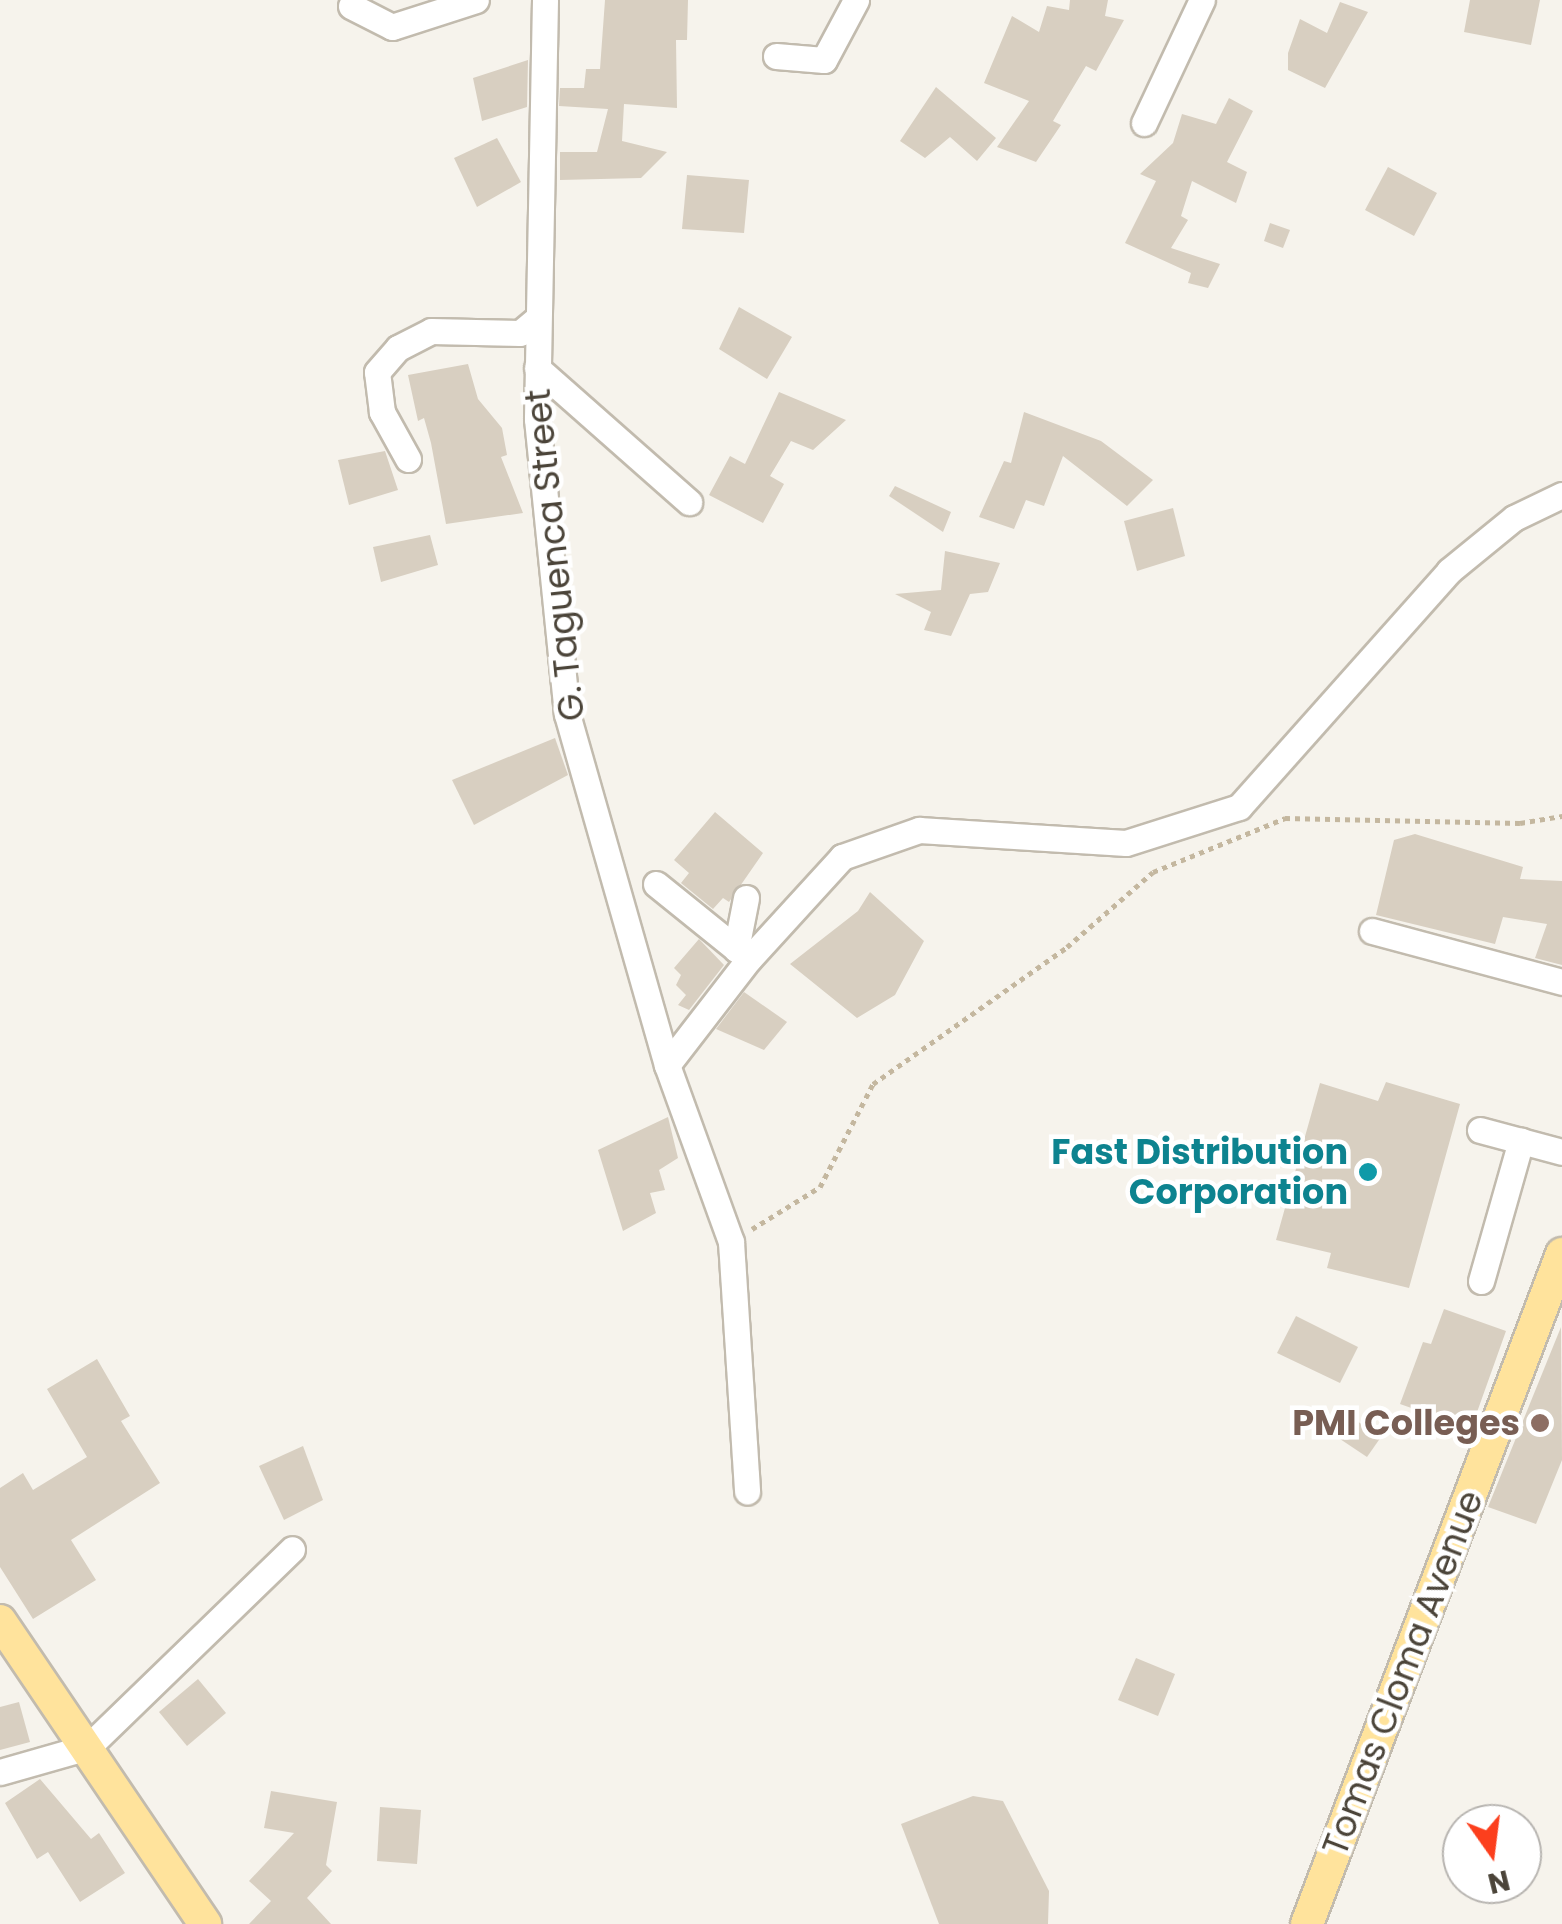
<!DOCTYPE html>
<style>
body{margin:0}
#map{position:relative;width:1562px;height:1924px;overflow:hidden;background:#f6f3ec;font-family:Poppins,sans-serif}
div>[style]{position:absolute}
.building>*{inset:0;background:#d8cfc1}
.path>*{height:5px;margin-top:-2.5px;transform-origin:0;background:repeating-linear-gradient(90deg,#c4b79f 0 5px,transparent 0 10px)}
.roads{filter:drop-shadow(2px 0 #c2bbae) drop-shadow(-2px 0 #c2bbae) drop-shadow(0 2px #c2bbae) drop-shadow(0 -2px #c2bbae)}
.minor>*{height:25px;margin:-12.5px;padding:0 12.5px;transform-origin:12.5px;border-radius:12.5px;background:#fff}
.major>*{height:32px;margin:-16px;padding:0 16px;transform-origin:16px;border-radius:16px;background:#ffe39c}
.dots>*{width:28px;height:28px;translate:-50% -50%;box-sizing:border-box;border:5px solid #fff;border-radius:50%}
span{translate:-50% -50%;white-space:nowrap;text-align:center;line-height:1.15;-webkit-text-stroke:9px #fff;paint-order:stroke}
.street-label{font-size:35px;color:#4b4439}
.culture-label{font-size:35px;color:#0d838f;font-weight:700}
.right{translate:-100% -50%;text-align:right}
.education-label{font-size:35px;color:#785e54;font-weight:700}
.north{position:absolute;left:1442px;top:1804px;width:100px;height:100px;box-sizing:border-box;background:#fff;border:2px solid #b7b4b0;border-radius:50%;rotate:166deg;font-size:28px;font-weight:700;line-height:40px;text-align:center;color:#4b4439}
.north::after{content:'';display:block;margin:auto;width:35px;height:45px;background:#fc3f1d;clip-path:polygon(50% 0,100% 100%,50% 72%,0 100%)}
</style>
<div id="map">
<div class="building">
<div style="clip-path:polygon(605px 0,688px 0,687px 40px,676px 40px,677px 108px,624px 104px,622px 141px,667px 152px,641px 178px,560px 180px,560px 152px,597px 152px,608px 109px,559px 106px,560px 88px,584px 88px,586px 69px,600px 69px)"></div>
<div style="clip-path:polygon(1070px 0,1108px 0,1105px 16px,1124px 20px,1096px 71px,1086px 66px,1053px 121px,1061px 125px,1036px 162px,997px 147px,1029px 101px,984px 83px,1012px 16px,1039px 32px,1047px 6px,1069px 10px)"></div>
<div style="clip-path:polygon(1470px 0,1540px 0,1531px 45px,1464px 32px)"></div>
<div style="clip-path:polygon(1340px 2px,1368px 12px,1325px 88px,1288px 70px,1288px 53px,1300px 19px,1327px 33px)"></div>
<div style="clip-path:polygon(528px 60px,527px 107px,482px 121px,473px 78px)"></div>
<div style="clip-path:polygon(936px 87px,996px 138px,977px 161px,950px 137px,925px 158px,900px 141px)"></div>
<div style="clip-path:polygon(1229px 98px,1253px 111px,1227px 162px,1247px 172px,1236px 203px,1192px 181px,1181px 216px,1188px 220px,1171px 248px,1220px 264px,1208px 288px,1188px 283px,1191px 273px,1125px 243px,1156px 181px,1140px 174px,1173px 143px,1182px 114px,1216px 124px)"></div>
<div style="clip-path:polygon(497px 138px,521px 182px,477px 207px,454px 158px)"></div>
<div style="clip-path:polygon(1388px 167px,1437px 193px,1414px 236px,1365px 210px)"></div>
<div style="clip-path:polygon(687px 175px,749px 180px,744px 233px,682px 229px)"></div>
<div style="clip-path:polygon(1270px 223px,1290px 230px,1283px 248px,1264px 241px)"></div>
<div style="clip-path:polygon(739px 307px,792px 337px,767px 379px,719px 349px)"></div>
<div style="clip-path:polygon(468px 364px,478px 399px,502px 428px,507px 455px,501px 457px,523px 513px,446px 524px,431px 443px,424px 418px,418px 421px,408px 375px)"></div>
<div style="clip-path:polygon(779px 392px,846px 420px,813px 450px,791px 441px,770px 476px,784px 484px,763px 523px,709px 495px,730px 456px,745px 464px)"></div>
<div style="clip-path:polygon(1024px 412px,1101px 441px,1153px 480px,1127px 506px,1063px 456px,1044px 506px,1026px 500px,1014px 529px,979px 517px,1004px 461px,1011px 463px)"></div>
<div style="clip-path:polygon(385px 451px,398px 490px,349px 505px,338px 460px)"></div>
<div style="clip-path:polygon(895px 486px,951px 512px,943px 532px,889px 496px)"></div>
<div style="clip-path:polygon(1173px 508px,1185px 556px,1137px 571px,1124px 521px)"></div>
<div style="clip-path:polygon(430px 535px,438px 565px,381px 582px,373px 547px)"></div>
<div style="clip-path:polygon(945px 551px,1000px 563px,988px 592px,970px 594px,951px 636px,924px 630px,931px 612px,895px 594px,941px 590px)"></div>
<div style="clip-path:polygon(555px 738px,568px 775px,474px 825px,452px 780px)"></div>
<div style="clip-path:polygon(715px 812px,763px 853px,729px 902px,723px 898px,713px 909px,681px 883px,689px 873px,674px 860px)"></div>
<div style="clip-path:polygon(1415px 834px,1523px 867px,1520px 879px,1562px 881px,1562px 965px,1535px 958px,1547px 924px,1503px 917px,1495px 944px,1376px 915px,1394px 840px)"></div>
<div style="clip-path:polygon(870px 892px,924px 941px,895px 995px,857px 1018px,790px 964px,858px 911px)"></div>
<div style="clip-path:polygon(699px 939px,724px 965px,689px 1010px,678px 1005px,686px 995px,676px 985px,681px 975px,674px 968px)"></div>
<div style="clip-path:polygon(744px 992px,787px 1022px,764px 1050px,716px 1029px)"></div>
<div style="clip-path:polygon(1386px 1082px,1460px 1104px,1409px 1288px,1327px 1268px,1331px 1253px,1276px 1240px,1320px 1083px,1378px 1101px)"></div>
<div style="clip-path:polygon(668px 1117px,678px 1158px,659px 1170px,665px 1190px,650px 1193px,656px 1213px,623px 1231px,598px 1150px)"></div>
<div style="clip-path:polygon(1444px 1309px,1506px 1331px,1471px 1429px,1400px 1404px,1423px 1342px,1431px 1344px)"></div>
<div style="clip-path:polygon(1296px 1316px,1358px 1347px,1340px 1383px,1277px 1353px)"></div>
<div style="clip-path:polygon(1561px 1327px,1562px 1460px,1536px 1524px,1488px 1507px)"></div>
<div style="clip-path:polygon(97px 1359px,130px 1416px,121px 1421px,160px 1483px,71px 1540px,96px 1580px,33px 1619px,0 1567px,0 1488px,23px 1473px,33px 1490px,87px 1457px,47px 1389px)"></div>
<div style="clip-path:polygon(1351px 1417px,1381px 1437px,1367px 1457px,1337px 1437px)"></div>
<div style="clip-path:polygon(303px 1446px,323px 1500px,284px 1520px,259px 1466px)"></div>
<div style="clip-path:polygon(1136px 1658px,1175px 1674px,1158px 1716px,1118px 1700px)"></div>
<div style="clip-path:polygon(198px 1679px,226px 1713px,187px 1746px,159px 1712px)"></div>
<div style="clip-path:polygon(19px 1702px,30px 1742px,0 1750px,0 1707px)"></div>
<div style="clip-path:polygon(40px 1779px,91px 1839px,99px 1833px,125px 1873px,80px 1902px,48px 1852px,37px 1859px,5px 1803px)"></div>
<div style="clip-path:polygon(271px 1791px,337px 1802px,326px 1865px,332px 1871px,307px 1898px,331px 1924px,249px 1924px,271px 1901px,249px 1881px,294px 1833px,264px 1828px)"></div>
<div style="clip-path:polygon(973px 1796px,1003px 1801px,1049px 1891px,1048px 1924px,939px 1924px,901px 1824px)"></div>
<div style="clip-path:polygon(380px 1807px,421px 1810px,417px 1864px,377px 1861px)"></div>
</div>
<div class="path">
<div style="left:752px;top:1229px;width:80px;rotate:-31.7deg"></div>
<div style="left:820px;top:1187px;width:116px;rotate:-62.8deg"></div>
<div style="left:873px;top:1084px;width:237px;rotate:-35.2deg"></div>
<div style="left:1067px;top:947px;width:114px;rotate:-41.1deg"></div>
<div style="left:1153px;top:872px;width:143px;rotate:-22.2deg"></div>
<div style="left:1285px;top:818px;width:235px;rotate:1.2deg"></div>
<div style="left:1520px;top:823px;width:43px;rotate:-9.5deg"></div>
</div>
<div class="roads">
<div class="minor">
<div style="left:545px;top:0;width:419px;rotate:91.1deg"></div>
<div style="left:537px;top:419px;width:297px;rotate:84.2deg"></div>
<div style="left:567px;top:714px;width:365px;rotate:74.1deg"></div>
<div style="left:667px;top:1065px;width:188px;rotate:70.1deg"></div>
<div style="left:731px;top:1242px;width:250px;rotate:86.3deg"></div>
<div style="left:351px;top:6px;width:46px;rotate:27.1deg"></div>
<div style="left:392px;top:27px;width:88px;rotate:-17.8deg"></div>
<div style="left:776px;top:56px;width:48px;rotate:4.8deg"></div>
<div style="left:824px;top:60px;width:68px;rotate:-61.9deg"></div>
<div style="left:1144px;top:123px;width:136px;rotate:-64.8deg"></div>
<div style="left:537px;top:368px;width:203px;rotate:41.4deg"></div>
<div style="left:408px;top:459px;width:54px;rotate:-119deg"></div>
<div style="left:382px;top:412px;width:40px;rotate:-97.1deg"></div>
<div style="left:377px;top:372px;width:32px;rotate:-49deg"></div>
<div style="left:398px;top:348px;width:37px;rotate:-27deg"></div>
<div style="left:431px;top:331px;width:89px;rotate:1.3deg"></div>
<div style="left:520px;top:333px;width:23px;rotate:-40deg"></div>
<div style="left:656px;top:884px;width:119px;rotate:38.9deg"></div>
<div style="left:1372px;top:931px;width:197px;rotate:15deg"></div>
<div style="left:736px;top:949px;width:52px;rotate:-78.9deg"></div>
<div style="left:667px;top:1065px;width:134px;rotate:-52.3deg"></div>
<div style="left:749px;top:959px;width:138px;rotate:-47.6deg"></div>
<div style="left:842px;top:857px;width:82px;rotate:-19.3deg"></div>
<div style="left:919px;top:830px;width:207px;rotate:3.6deg"></div>
<div style="left:1126px;top:843px;width:119px;rotate:-17.7deg"></div>
<div style="left:1239px;top:807px;width:316px;rotate:-48.3deg"></div>
<div style="left:1449px;top:571px;width:84px;rotate:-39.2deg"></div>
<div style="left:1514px;top:518px;width:53px;rotate:-25.6deg"></div>
<div style="left:1480px;top:1130px;width:85px;rotate:15deg"></div>
<div style="left:1481px;top:1281px;width:146px;rotate:-74.1deg"></div>
<div style="left:0;top:1772px;width:91px;rotate:-15.9deg"></div>
<div style="left:88px;top:1747px;width:284px;rotate:-44.1deg"></div>
</div>
<div class="major">
<div style="left:0;top:1621px;width:366px;rotate:55.9deg"></div>
<div style="left:1307px;top:1924px;width:717px;rotate:-69.16deg"></div>
</div>
</div>
<div class="dots">
<div style="left:1368px;top:1172px;background:#0f9aa8"></div>
<div style="left:1540px;top:1423px;background:#8d6e63"></div>
</div>
<div class="street-label">
<span style="left:555px;top:555px;rotate:-96deg">G. Taguenca Street</span>
<span style="left:1403px;top:1673px;rotate:-69deg">Tomas Cloma Avenue</span>
</div>
<div class="culture-label">
<span class="right" style="left:1348px;top:1172px">Fast Distribution<br>Corporation</span>
</div>
<div class="education-label">
<span class="right" style="left:1520px;top:1423px">PMI Colleges</span>
</div>
<div class="north">N</div>
</div>
